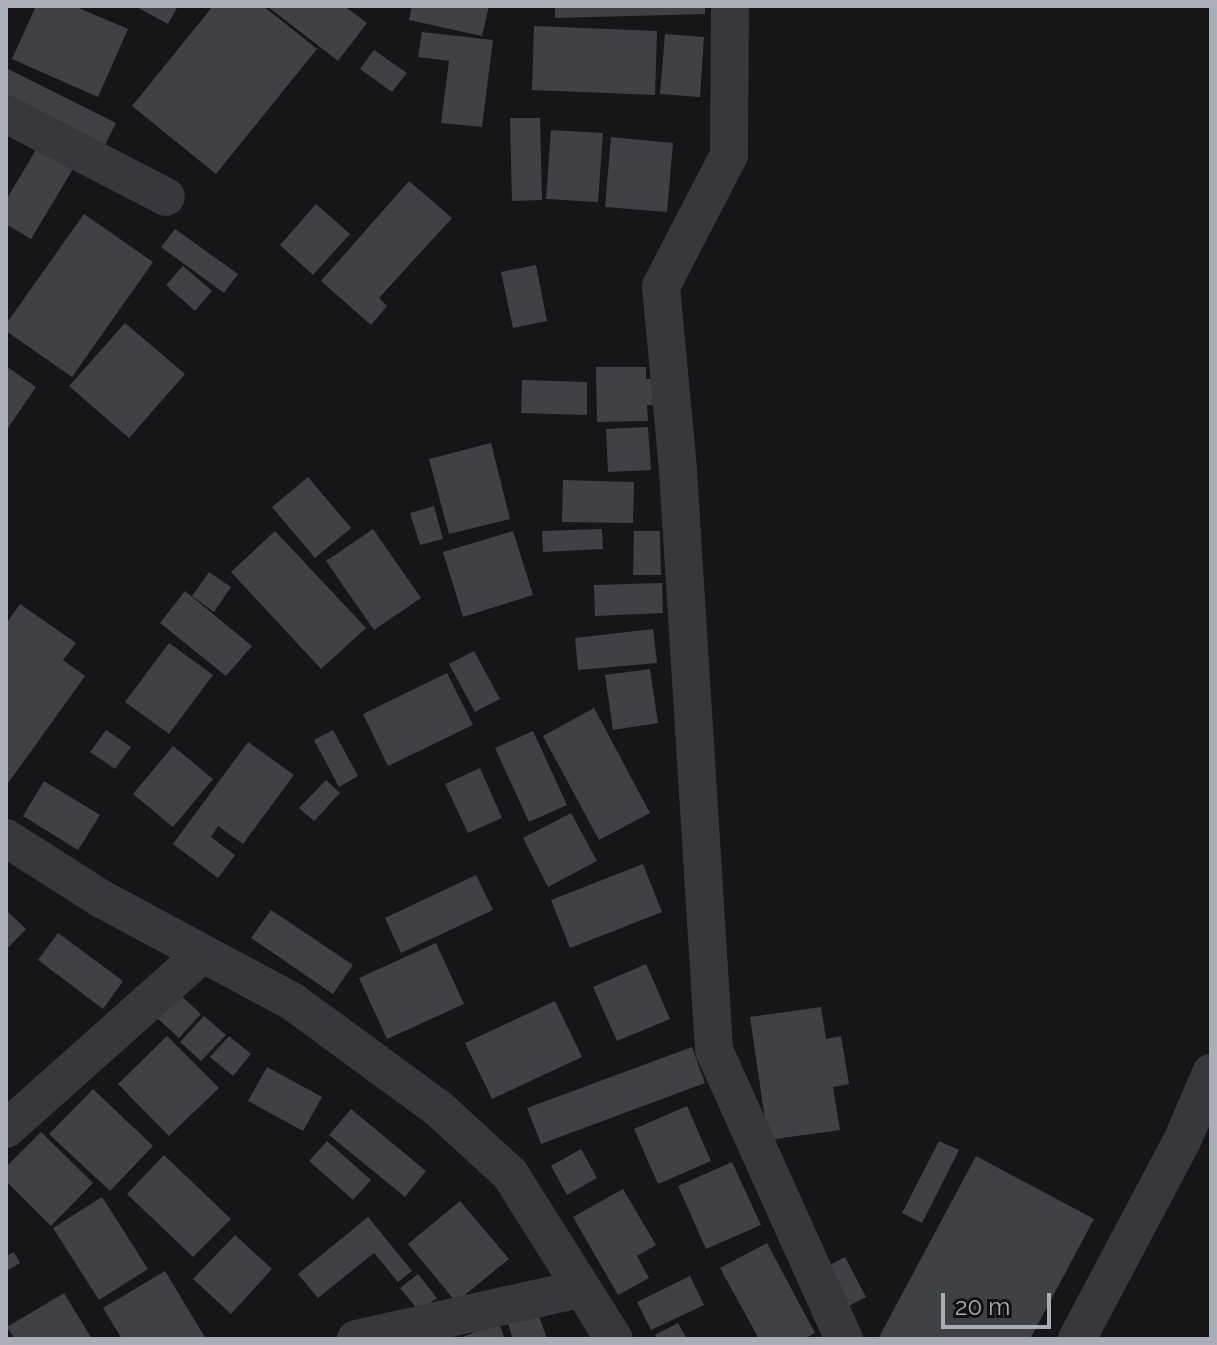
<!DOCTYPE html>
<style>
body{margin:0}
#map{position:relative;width:1217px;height:1345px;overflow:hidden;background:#161618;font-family:Raleway,sans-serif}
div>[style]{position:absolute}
.building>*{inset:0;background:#404145}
.minor>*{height:38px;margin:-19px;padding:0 19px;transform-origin:19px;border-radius:19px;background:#37383d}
span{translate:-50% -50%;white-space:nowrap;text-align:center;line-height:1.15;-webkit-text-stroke:8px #111113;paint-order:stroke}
.frame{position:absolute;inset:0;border:8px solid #a8adb8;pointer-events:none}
.scale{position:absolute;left:941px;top:1293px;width:110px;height:36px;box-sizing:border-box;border:4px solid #a8adb8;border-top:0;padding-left:10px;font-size:24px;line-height:28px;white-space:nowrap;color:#a8adb8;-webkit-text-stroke:6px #111113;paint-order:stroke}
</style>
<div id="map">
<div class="building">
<div style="clip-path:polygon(36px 6px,74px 6px,128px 29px,98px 97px,12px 59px)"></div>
<div style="clip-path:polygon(135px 6px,178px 6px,168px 24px)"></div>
<div style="clip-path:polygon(213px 6px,263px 6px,317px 49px,216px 174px,132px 106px)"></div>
<div style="clip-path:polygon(267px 6px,344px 6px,367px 23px,338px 61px)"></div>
<div style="clip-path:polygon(412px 6px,489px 6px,482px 36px,409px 20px)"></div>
<div style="clip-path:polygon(555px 6px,705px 6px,705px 14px,555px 18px)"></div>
<div style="clip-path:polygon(534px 26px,657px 31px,655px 95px,532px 90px)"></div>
<div style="clip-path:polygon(422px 32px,493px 40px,482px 127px,441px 123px,449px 61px,418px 57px)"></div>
<div style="clip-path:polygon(665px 34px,704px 37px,700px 97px,660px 94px)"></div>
<div style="clip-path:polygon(374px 50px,407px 73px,392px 92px,360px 69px)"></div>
<div style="clip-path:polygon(6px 68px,116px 123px,100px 155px,6px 109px)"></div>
<div style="clip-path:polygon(510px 118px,540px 118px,542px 200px,512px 201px)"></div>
<div style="clip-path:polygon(551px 130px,603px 133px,598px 202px,546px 199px)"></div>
<div style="clip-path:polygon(611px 137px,673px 143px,667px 212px,605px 207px)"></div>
<div style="clip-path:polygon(43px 138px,79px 159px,31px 239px,6px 224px,6px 200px)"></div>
<div style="clip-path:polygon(409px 181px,452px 218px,379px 298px,387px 306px,371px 325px,321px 281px)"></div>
<div style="clip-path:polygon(316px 204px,350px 234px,313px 275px,280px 245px)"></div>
<div style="clip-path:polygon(84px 214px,153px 262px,72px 377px,6px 331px,6px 324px)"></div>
<div style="clip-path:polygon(175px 229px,238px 274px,224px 293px,161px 247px)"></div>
<div style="clip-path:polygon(536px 265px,547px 321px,513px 328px,501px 272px)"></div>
<div style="clip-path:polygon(183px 266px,212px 291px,195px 311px,166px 285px)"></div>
<div style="clip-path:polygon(125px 323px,185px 374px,129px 438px,69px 386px)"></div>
<div style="clip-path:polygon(6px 366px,36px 387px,6px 431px)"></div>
<div style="clip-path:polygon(596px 367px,646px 367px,646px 379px,652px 379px,653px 405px,647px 405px,648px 421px,597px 422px)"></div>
<div style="clip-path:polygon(522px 380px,587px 382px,587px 415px,521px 413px)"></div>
<div style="clip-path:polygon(648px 427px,651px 470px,608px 472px,606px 429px)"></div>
<div style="clip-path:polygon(491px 443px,510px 519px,449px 534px,429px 459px)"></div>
<div style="clip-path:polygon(308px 477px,351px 528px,315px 558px,272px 507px)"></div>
<div style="clip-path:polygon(563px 480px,634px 482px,633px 523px,562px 522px)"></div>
<div style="clip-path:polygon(434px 506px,443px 539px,420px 545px,410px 513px)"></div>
<div style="clip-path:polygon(373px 529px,421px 598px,374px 630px,326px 561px)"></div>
<div style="clip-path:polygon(602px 529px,603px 549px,543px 552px,542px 531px)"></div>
<div style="clip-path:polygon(275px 531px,366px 628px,321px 669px,231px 572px)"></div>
<div style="clip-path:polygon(513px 531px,533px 595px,463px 617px,443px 552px)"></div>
<div style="clip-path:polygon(634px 531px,660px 531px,661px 575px,633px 575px)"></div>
<div style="clip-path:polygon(209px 572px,231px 587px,214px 612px,192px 596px)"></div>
<div style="clip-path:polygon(662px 583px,663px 613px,595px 616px,594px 585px)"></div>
<div style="clip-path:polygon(185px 591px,252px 646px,226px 676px,160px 623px)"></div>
<div style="clip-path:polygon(20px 604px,76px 643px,63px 660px,85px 676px,6px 786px,6px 624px)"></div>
<div style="clip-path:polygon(653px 629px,657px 663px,578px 670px,575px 638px)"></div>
<div style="clip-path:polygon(169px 643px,213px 675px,169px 734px,125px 702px)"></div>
<div style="clip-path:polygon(474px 651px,500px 699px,475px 712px,449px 664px)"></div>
<div style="clip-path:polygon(650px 669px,658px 723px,613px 730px,605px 675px)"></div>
<div style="clip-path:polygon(447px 673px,473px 725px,388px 766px,363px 714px)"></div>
<div style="clip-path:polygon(594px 708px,650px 813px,599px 840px,543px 736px)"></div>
<div style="clip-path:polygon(106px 730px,131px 747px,115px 769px,90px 752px)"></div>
<div style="clip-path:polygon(333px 730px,358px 776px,339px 787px,314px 740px)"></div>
<div style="clip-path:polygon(533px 731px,567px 805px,529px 822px,495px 748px)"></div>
<div style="clip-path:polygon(248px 742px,294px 775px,243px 844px,218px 826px,211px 837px,235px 855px,218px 878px,173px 844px)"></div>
<div style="clip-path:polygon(173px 746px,213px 779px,173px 827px,133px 794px)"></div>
<div style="clip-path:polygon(480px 768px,502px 818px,468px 833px,445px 784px)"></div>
<div style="clip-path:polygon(326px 780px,340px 793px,314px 821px,299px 808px)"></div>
<div style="clip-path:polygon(44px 781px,100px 815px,78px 850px,23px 816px)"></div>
<div style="clip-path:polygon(571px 813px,597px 861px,548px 887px,523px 838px)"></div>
<div style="clip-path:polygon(643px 864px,662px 912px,570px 948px,551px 900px)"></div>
<div style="clip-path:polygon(476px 875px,493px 910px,401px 953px,385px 918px)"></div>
<div style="clip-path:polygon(6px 910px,26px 929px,6px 950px)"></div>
<div style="clip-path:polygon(271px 910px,353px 965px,333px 994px,251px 938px)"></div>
<div style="clip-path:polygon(58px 933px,123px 981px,103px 1009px,38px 960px)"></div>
<div style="clip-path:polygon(436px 943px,464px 1004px,387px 1039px,359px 978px)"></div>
<div style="clip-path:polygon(646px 964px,670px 1019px,617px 1041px,593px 987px)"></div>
<div style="clip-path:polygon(179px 994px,201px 1014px,179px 1038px,157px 1018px)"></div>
<div style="clip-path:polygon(555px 1001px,582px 1057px,492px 1099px,465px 1043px)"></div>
<div style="clip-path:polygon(821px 1007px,826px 1039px,841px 1036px,849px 1084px,833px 1087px,840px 1130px,768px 1140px,750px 1017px)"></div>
<div style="clip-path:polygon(204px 1016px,226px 1035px,201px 1061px,180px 1042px)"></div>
<div style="clip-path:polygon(167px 1036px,219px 1088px,169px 1136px,118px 1084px)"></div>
<div style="clip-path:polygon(229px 1036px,251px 1054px,233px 1076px,210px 1057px)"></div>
<div style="clip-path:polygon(692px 1047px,705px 1083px,541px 1144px,527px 1108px)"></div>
<div style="clip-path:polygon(267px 1067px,322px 1097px,303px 1131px,248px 1101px)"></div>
<div style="clip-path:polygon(93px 1089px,153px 1146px,110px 1191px,49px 1134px)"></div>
<div style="clip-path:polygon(687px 1106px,711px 1161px,658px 1184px,634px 1129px)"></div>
<div style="clip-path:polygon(351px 1109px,426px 1171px,405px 1197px,329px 1135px)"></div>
<div style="clip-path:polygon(41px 1132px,93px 1183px,51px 1226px,6px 1181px,6px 1167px)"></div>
<div style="clip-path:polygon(327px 1141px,371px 1180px,353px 1200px,309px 1161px)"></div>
<div style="clip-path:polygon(939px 1141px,959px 1150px,922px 1223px,902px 1213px)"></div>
<div style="clip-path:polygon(581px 1149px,597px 1178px,567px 1195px,551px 1166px)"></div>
<div style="clip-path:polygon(164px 1155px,231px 1219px,193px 1257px,127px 1194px)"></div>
<div style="clip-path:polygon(976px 1156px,1094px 1219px,1030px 1339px,878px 1339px)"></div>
<div style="clip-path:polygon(732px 1162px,761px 1225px,706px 1249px,678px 1186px)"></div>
<div style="clip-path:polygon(623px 1189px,656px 1245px,637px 1256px,649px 1278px,618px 1295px,573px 1217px)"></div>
<div style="clip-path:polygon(102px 1197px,148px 1269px,99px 1300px,53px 1228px)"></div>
<div style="clip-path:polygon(460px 1201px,509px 1259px,456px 1302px,408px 1244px)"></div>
<div style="clip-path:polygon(368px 1217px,412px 1271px,398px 1282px,374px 1253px,318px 1298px,298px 1274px)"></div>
<div style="clip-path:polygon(235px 1235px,272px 1269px,231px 1314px,193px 1279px)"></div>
<div style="clip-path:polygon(767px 1243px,815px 1333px,804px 1339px,759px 1339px,720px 1268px)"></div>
<div style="clip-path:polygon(14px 1252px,20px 1263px,6px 1271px,6px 1256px)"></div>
<div style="clip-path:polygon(845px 1257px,866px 1297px,845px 1308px,824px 1268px)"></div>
<div style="clip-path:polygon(165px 1271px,206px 1339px,122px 1339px,103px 1308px)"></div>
<div style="clip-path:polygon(418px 1274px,437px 1298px,419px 1311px,400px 1288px)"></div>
<div style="clip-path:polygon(690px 1276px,704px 1305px,651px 1330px,637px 1302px)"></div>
<div style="clip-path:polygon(64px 1293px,92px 1339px,15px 1339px,7px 1327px)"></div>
<div style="clip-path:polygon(538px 1313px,547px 1339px,513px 1339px,508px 1324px)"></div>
<div style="clip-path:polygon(499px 1323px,505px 1339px,457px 1339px)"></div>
<div style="clip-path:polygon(678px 1323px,687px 1339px,657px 1339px,655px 1335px)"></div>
</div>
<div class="minor">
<div style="left:730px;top:6px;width:149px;rotate:90.4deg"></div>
<div style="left:729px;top:155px;width:148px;rotate:117.4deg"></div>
<div style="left:661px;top:286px;width:186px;rotate:84.7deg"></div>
<div style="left:678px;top:471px;width:580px;rotate:86.44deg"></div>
<div style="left:714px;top:1050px;width:317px;rotate:65.8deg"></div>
<div style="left:6px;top:114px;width:180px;rotate:27.4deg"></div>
<div style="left:6px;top:838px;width:112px;rotate:32.6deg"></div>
<div style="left:100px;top:898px;width:219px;rotate:28.3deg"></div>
<div style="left:293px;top:1002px;width:180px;rotate:36.2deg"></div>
<div style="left:438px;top:1108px;width:98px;rotate:42.5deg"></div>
<div style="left:510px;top:1174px;width:195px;rotate:57.8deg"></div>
<div style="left:6px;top:1129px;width:261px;rotate:-41.7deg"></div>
<div style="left:356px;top:1339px;width:230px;rotate:-12.6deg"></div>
<div style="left:1077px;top:1339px;width:224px;rotate:-62.1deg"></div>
<div style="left:1182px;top:1141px;width:74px;rotate:-66.9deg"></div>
</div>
<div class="frame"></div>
<div class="scale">20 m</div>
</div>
